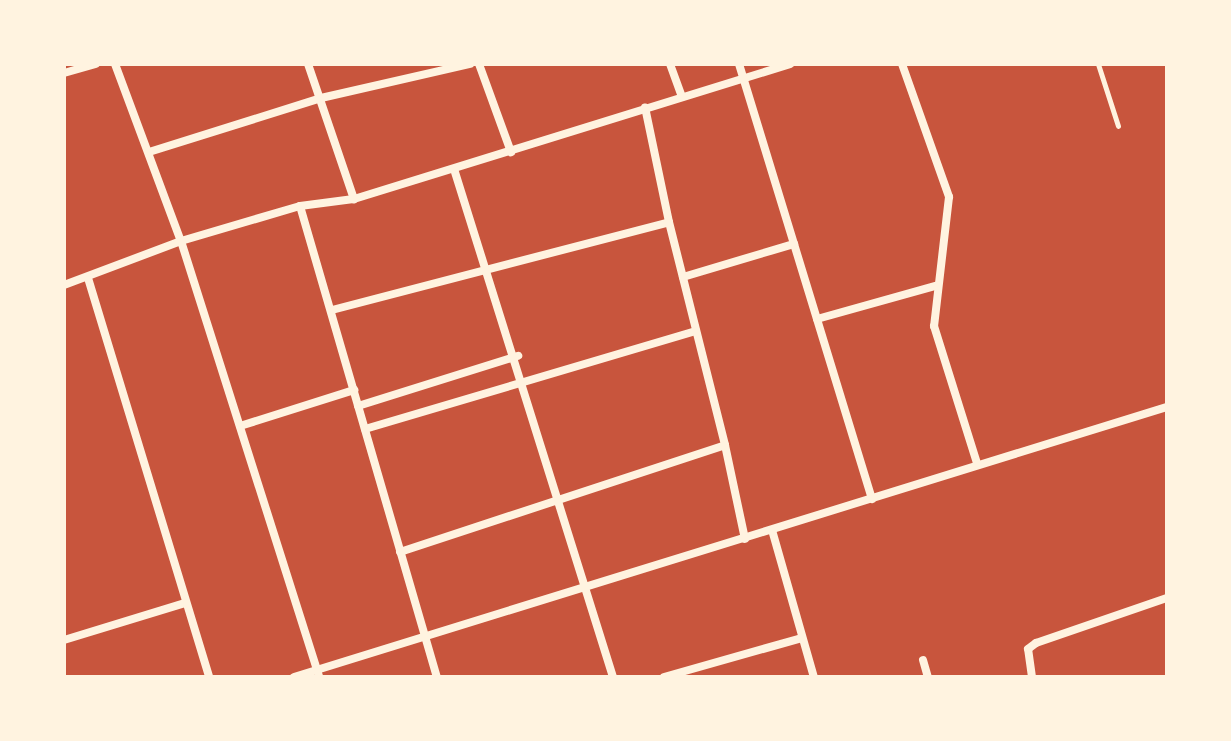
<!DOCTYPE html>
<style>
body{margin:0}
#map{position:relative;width:1231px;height:741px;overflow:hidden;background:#c8553d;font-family:Signika,sans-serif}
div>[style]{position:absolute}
.service>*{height:5px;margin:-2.5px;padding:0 2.5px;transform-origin:2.5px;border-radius:2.5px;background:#fff3e0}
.minor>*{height:8px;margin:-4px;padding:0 4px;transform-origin:4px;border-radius:4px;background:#fff3e0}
span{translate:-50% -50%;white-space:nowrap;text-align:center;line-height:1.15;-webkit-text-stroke:7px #fff3e0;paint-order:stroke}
.frame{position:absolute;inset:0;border:66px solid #fff3e0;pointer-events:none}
</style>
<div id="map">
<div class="service">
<div style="left:1098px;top:64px;width:65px;rotate:72.1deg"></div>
</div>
<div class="minor">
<div style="left:115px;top:64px;width:189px;rotate:69.6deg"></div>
<div style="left:181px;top:241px;width:457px;rotate:72.4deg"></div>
<div style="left:308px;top:64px;width:143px;rotate:71.2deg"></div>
<div style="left:479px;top:64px;width:94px;rotate:70deg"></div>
<div style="left:670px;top:64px;width:35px;rotate:70deg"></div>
<div style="left:739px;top:64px;width:455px;rotate:73deg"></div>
<div style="left:902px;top:64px;width:141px;rotate:70.5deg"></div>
<div style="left:949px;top:197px;width:130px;rotate:96.6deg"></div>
<div style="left:934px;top:326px;width:144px;rotate:72.6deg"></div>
<div style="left:64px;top:73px;width:33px;rotate:-16deg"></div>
<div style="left:149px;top:152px;width:180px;rotate:-17.4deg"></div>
<div style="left:321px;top:98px;width:153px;rotate:-12.9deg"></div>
<div style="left:454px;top:169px;width:532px;rotate:72.62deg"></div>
<div style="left:300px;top:206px;width:491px;rotate:73.8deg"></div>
<div style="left:669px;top:222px;width:230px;rotate:75.9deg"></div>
<div style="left:683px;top:277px;width:116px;rotate:-16.6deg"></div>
<div style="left:88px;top:278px;width:417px;rotate:73.1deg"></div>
<div style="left:64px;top:285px;width:125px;rotate:-20.6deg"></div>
<div style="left:181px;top:241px;width:124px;rotate:-16.4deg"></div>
<div style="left:300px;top:206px;width:54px;rotate:-7.4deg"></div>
<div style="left:354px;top:199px;width:457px;rotate:-17.2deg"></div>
<div style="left:332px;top:310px;width:348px;rotate:-14.6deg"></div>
<div style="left:669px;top:222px;width:117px;rotate:-101.8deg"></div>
<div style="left:817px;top:319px;width:123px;rotate:-15.6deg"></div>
<div style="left:358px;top:406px;width:168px;rotate:-17.4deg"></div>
<div style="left:240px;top:426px;width:120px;rotate:-17.5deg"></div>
<div style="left:365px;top:429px;width:345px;rotate:-16.5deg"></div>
<div style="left:772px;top:530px;width:153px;rotate:74.1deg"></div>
<div style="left:400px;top:552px;width:342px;rotate:-18.2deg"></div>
<div style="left:725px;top:445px;width:96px;rotate:78deg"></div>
<div style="left:64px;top:640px;width:127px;rotate:-17deg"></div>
<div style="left:923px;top:660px;width:18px;rotate:74deg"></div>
<div style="left:294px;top:677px;width:914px;rotate:-17.19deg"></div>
<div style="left:664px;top:677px;width:143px;rotate:-15.8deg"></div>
<div style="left:1032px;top:677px;width:28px;rotate:-98deg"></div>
<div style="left:1028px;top:649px;width:10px;rotate:-37deg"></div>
<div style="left:1036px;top:643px;width:139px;rotate:-19deg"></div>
</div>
<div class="frame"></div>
</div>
